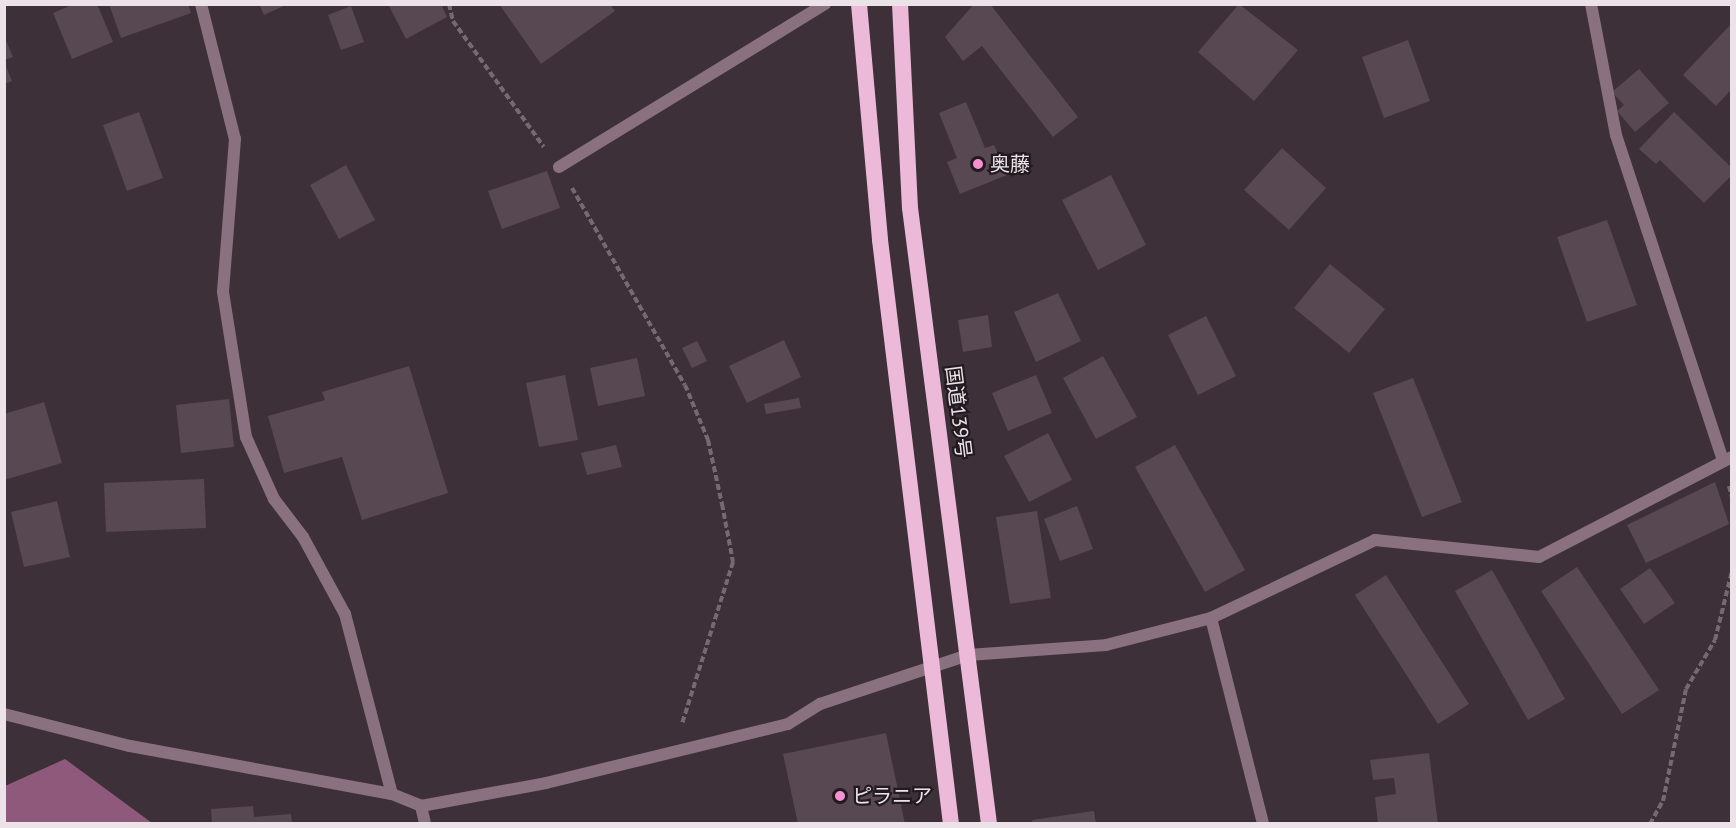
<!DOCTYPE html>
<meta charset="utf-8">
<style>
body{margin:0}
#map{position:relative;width:1736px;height:828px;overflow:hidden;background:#3e3038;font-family:"PT Sans","Noto Sans JP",sans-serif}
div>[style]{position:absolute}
.forest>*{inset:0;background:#8f597b}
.building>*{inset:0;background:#574851}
.path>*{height:4px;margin-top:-2px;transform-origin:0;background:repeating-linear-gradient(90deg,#766a71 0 6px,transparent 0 9px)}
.minor>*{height:12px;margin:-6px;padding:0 6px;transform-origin:6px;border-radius:6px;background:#8a7180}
.trunk>*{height:16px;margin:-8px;padding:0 8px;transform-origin:8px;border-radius:8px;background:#ecbad8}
.dots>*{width:16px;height:16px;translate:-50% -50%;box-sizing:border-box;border:3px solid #211a1e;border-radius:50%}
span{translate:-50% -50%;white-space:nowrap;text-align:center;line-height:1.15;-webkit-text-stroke:4.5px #211a1e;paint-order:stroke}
.poi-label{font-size:20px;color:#ece3e8}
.left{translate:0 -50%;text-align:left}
.street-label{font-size:20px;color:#ece3e8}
.frame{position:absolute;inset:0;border:6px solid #ece3e8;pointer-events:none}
</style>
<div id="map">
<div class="forest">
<div style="clip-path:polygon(65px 759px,152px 823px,5px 823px,5px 786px)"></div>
</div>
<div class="building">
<div style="clip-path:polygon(74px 4px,97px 4px,113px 42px,72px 59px,53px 13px)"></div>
<div style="clip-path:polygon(109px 4px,188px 4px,191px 13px,121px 38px)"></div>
<div style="clip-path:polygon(259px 4px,288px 4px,264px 15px)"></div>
<div style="clip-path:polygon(388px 4px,441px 4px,447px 17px,406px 39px)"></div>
<div style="clip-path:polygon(499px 4px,610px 4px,615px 11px,541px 64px)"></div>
<div style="clip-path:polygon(974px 4px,990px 4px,1078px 117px,1053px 137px,982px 46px,963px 61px,945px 37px)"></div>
<div style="clip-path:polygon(1239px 4px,1298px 50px,1254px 101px,1198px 52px)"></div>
<div style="clip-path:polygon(351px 6px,364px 42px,341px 50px,328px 15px)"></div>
<div style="clip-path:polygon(1732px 23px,1732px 89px,1716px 106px,1683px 75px)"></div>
<div style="clip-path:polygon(4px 36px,13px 57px,4px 60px)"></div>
<div style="clip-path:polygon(1408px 40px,1430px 101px,1384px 118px,1362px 57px)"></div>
<div style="clip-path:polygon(4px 62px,12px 81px,4px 84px)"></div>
<div style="clip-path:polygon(1639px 69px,1669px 103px,1635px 132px,1617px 111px,1624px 105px,1612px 92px)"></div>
<div style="clip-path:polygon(966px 102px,985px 148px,994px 145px,1007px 175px,960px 194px,947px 162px,957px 158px,939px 113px)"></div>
<div style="clip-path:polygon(139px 112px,163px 178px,127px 191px,103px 125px)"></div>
<div style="clip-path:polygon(1674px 112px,1732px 168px,1732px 175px,1704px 203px,1660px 160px,1656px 164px,1639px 149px)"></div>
<div style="clip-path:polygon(1282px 148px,1326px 188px,1289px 230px,1244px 190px)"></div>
<div style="clip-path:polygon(346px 165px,375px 220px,339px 239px,310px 185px)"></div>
<div style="clip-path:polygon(547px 171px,560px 208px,502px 229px,488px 191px)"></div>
<div style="clip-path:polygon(1111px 175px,1146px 245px,1098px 270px,1062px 200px)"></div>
<div style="clip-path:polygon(1607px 220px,1637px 305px,1587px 322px,1557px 237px)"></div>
<div style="clip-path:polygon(1330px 264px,1385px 309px,1349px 353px,1294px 308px)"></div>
<div style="clip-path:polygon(1058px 293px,1081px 341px,1036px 362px,1014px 312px)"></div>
<div style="clip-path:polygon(988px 315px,992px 347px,963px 352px,958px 320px)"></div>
<div style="clip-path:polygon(1206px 316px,1236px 376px,1198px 395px,1168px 335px)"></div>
<div style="clip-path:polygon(784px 340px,801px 377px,747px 403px,729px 366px)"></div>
<div style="clip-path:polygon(697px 341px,707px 361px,692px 368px,682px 348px)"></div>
<div style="clip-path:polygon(1103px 356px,1137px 417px,1096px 439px,1063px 378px)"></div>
<div style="clip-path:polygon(637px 358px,645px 396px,598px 406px,590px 368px)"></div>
<div style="clip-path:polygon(409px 366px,448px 493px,362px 520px,342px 457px,284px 473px,268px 416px,325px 400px,322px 392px)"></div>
<div style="clip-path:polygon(565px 375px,578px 440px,539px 447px,526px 383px)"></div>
<div style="clip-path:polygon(1036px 375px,1052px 413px,1008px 431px,992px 393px)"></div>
<div style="clip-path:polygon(1413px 378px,1462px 502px,1422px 517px,1373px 393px)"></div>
<div style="clip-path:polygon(799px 398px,801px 408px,766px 414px,764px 404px)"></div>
<div style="clip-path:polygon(229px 399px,234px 447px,181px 453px,176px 405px)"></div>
<div style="clip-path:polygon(44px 402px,62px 463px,4px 480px,4px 414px)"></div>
<div style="clip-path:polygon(1048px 433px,1072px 480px,1029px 502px,1004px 456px)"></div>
<div style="clip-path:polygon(616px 445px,622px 467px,587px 475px,581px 453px)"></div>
<div style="clip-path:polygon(1175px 445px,1245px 570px,1205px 592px,1135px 467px)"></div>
<div style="clip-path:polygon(204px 479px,206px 528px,106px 532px,104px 483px)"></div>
<div style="clip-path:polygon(1715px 482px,1729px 524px,1646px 563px,1627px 525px)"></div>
<div style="clip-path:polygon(57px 501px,70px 557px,24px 567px,11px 512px)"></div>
<div style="clip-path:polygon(1077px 506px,1093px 549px,1060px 561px,1044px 519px)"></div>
<div style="clip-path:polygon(1037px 511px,1051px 598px,1010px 604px,996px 517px)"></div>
<div style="clip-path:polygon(1577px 567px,1659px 690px,1622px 714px,1541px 591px)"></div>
<div style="clip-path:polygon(1650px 568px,1675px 603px,1644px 624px,1620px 589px)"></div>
<div style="clip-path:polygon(1492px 570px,1565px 699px,1528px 720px,1455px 591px)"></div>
<div style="clip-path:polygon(1386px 575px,1469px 704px,1438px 724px,1355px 595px)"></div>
<div style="clip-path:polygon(886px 733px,905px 824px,798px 824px,783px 754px)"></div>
<div style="clip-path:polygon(1429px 753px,1438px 824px,1378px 824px,1375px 797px,1396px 794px,1394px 778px,1373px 780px,1370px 760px)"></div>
<div style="clip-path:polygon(253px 806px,254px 817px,291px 814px,292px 824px,212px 824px,211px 809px)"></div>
<div style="clip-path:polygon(1094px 811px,1096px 824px,1033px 824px,1032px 820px)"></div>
</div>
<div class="path">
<div style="left:449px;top:4px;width:17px;rotate:77deg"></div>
<div style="left:453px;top:21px;width:155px;rotate:54.2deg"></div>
<div style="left:572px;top:188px;width:227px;rotate:60.2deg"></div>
<div style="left:685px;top:385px;width:60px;rotate:67.3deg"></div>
<div style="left:708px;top:440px;width:66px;rotate:77.7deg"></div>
<div style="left:722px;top:504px;width:59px;rotate:79.3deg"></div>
<div style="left:733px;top:562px;width:170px;rotate:107.5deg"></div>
<div style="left:1729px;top:486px;width:11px;rotate:75deg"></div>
<div style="left:1650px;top:824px;width:26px;rotate:-61deg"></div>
<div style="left:1663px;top:801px;width:114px;rotate:-78.4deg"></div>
<div style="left:1686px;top:689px;width:57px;rotate:-59.4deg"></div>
<div style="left:1715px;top:640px;width:71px;rotate:-76.2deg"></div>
</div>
<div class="minor">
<div style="left:201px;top:4px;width:139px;rotate:75.9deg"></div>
<div style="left:235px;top:139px;width:153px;rotate:94.5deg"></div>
<div style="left:223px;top:292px;width:147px;rotate:81deg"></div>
<div style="left:246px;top:437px;width:68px;rotate:65.7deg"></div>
<div style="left:274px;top:499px;width:48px;rotate:52.7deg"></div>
<div style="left:303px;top:537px;width:88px;rotate:61.4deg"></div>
<div style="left:345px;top:614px;width:186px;rotate:75.4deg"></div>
<div style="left:1591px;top:4px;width:133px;rotate:79.2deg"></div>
<div style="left:1616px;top:135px;width:342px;rotate:71.8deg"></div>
<div style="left:559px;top:167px;width:312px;rotate:-31.5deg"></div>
<div style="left:1211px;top:618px;width:212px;rotate:75.8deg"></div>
<div style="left:4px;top:714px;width:130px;rotate:14.3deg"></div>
<div style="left:130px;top:746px;width:266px;rotate:10.4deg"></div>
<div style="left:392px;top:794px;width:31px;rotate:22deg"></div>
<div style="left:421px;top:806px;width:127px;rotate:-10.4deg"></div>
<div style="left:546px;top:783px;width:249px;rotate:-13.7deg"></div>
<div style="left:788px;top:724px;width:38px;rotate:-32deg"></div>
<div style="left:820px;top:704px;width:156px;rotate:-18.3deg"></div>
<div style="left:968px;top:655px;width:138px;rotate:-4.1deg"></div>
<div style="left:1106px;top:645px;width:108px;rotate:-14.4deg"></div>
<div style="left:1211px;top:618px;width:182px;rotate:-25.4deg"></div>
<div style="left:1375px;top:540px;width:165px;rotate:5.9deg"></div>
<div style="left:1539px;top:557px;width:217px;rotate:-27.4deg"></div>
<div style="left:421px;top:806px;width:18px;rotate:77deg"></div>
</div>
<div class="trunk">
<div style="left:859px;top:4px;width:237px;rotate:84.9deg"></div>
<div style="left:880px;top:240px;width:588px;rotate:83.07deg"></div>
<div style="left:900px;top:4px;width:204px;rotate:87.2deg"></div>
<div style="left:910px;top:208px;width:621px;rotate:82.69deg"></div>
</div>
<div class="dots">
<div style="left:978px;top:164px;background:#f590d1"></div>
<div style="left:840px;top:796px;background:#f590d1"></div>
</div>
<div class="poi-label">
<span class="left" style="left:990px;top:164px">奥藤</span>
<span class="left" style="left:852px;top:796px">ピラニア</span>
</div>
<div class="street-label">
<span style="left:958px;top:412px;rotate:83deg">国道139号</span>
</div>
<div class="frame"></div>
</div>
